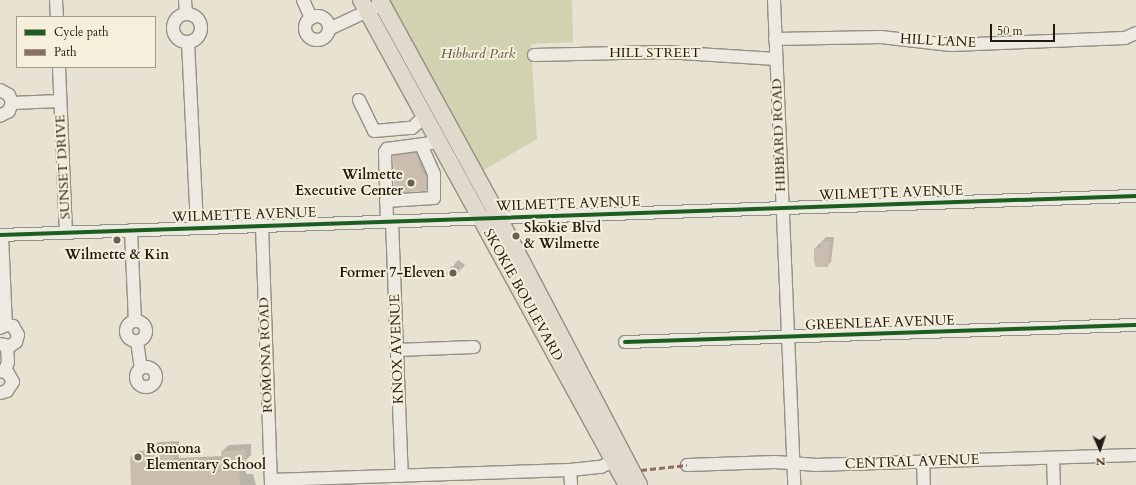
<!DOCTYPE html>
<style>
body{margin:0}
#map{position:relative;width:1136px;height:485px;overflow:hidden;background:#e7e2d1;font-family:Cardo,serif}
div>[style]{position:absolute}
.green>*{inset:0;background:#d1d2af}
.shadow>*{inset:0;background:#0003}
.building>*{inset:0;background:#cabdaf}
.roads{filter:drop-shadow(1px 0 #949085) drop-shadow(-1px 0 #949085) drop-shadow(0 1px #949085) drop-shadow(0 -1px #949085)}
.minor>*{height:12px;margin:-6px;padding:0 6px;transform-origin:6px;border-radius:6px;background:#eceae1}
.minor>.ring{margin:-6px;padding:0;box-sizing:content-box;background:none;border:12px solid #eceae1;border-radius:50%}
.major>*{height:16px;margin:-8px;padding:0 8px;transform-origin:8px;border-radius:8px;background:#dfdacc}
.quiet>*{height:3px;margin-top:-1.5px;transform-origin:0;background:repeating-linear-gradient(90deg,#8d6e63 0 6px,transparent 0 9px)}
.cycleway>*{height:4px;margin:-2px;padding:0 2px;transform-origin:2px;border-radius:2px;background:#1b5e20}
.dots>*{width:11px;height:11px;translate:-50% -50%;box-sizing:border-box;border:2px solid #f5efdc;border-radius:50%}
span{translate:-50% -50%;white-space:nowrap;text-align:center;line-height:1.15;-webkit-text-stroke:4px #f5efdc;paint-order:stroke}
.street-label{font-size:14px;color:#241912}
.park-label{font-size:14px;color:#5a553f;font-style:italic}
.poi-label{font-size:14px;color:#241912;font-weight:700}
.right{translate:-100% -50%;text-align:right}
.left{translate:0 -50%;text-align:left}
.legend{position:absolute;left:16px;top:16px;width:140px;height:52px;box-sizing:border-box;background:#f5efdc;border:1px solid #a1998b;margin:0;padding:5px 7px;list-style:none;font-size:12px;color:#241912}
.legend li{display:flex;align-items:center;gap:8px;height:20px}
.legend b{width:20px;border:1px solid #a1998b}
.north{position:absolute;left:1080px;top:429px;width:40px;height:40px;-webkit-text-stroke:3px #f5efdc;paint-order:stroke;rotate:177deg;font-size:11px;font-weight:700;line-height:16px;text-align:center;color:#241912}
.north::after{content:'';display:block;margin:auto;width:14px;height:18px;background:#241912;clip-path:polygon(50% 0,100% 100%,50% 72%,0 100%)}
.scale{position:absolute;left:990px;top:24px;width:65px;height:18px;box-sizing:border-box;border:2px solid #241912;border-top:0;padding-left:5px;font-size:12px;line-height:14px;white-space:nowrap;color:#241912;-webkit-text-stroke:3px #f5efdc;paint-order:stroke}
</style>
<div id="map">
<div class="green">
<div style="clip-path:polygon(386px 0,572px 0,573px 42px,531px 44px,537px 139px,480px 172px)"></div>
</div>
<div class="shadow">
<div style="clip-path:polygon(428px 141px,434px 159px,438px 163px,438px 178px,426px 190px,395px 192px,394px 156px,406px 144px)"></div>
<div style="clip-path:polygon(826px 237px,834px 237px,831px 262px,827px 266px,815px 248px)"></div>
<div style="clip-path:polygon(evenodd,458px 260px,465px 265px,455px 278px,447px 274px,458px 260px,462px 266px,460px 272px,458px 272px,462px 266px)"></div>
<div style="clip-path:polygon(179px 441px,179px 458px,223px 456px,222px 451px,229px 445px,251px 444px,251px 455px,245px 461px,246px 474px,253px 474px,256px 485px,132px 485px,131px 457px,137px 451px,152px 450px,158px 442px)"></div>
</div>
<div class="building">
<div style="clip-path:polygon(416px 153px,422px 172px,426px 176px,426px 191px,394px 193px,393px 156px)"></div>
<div style="clip-path:polygon(821px 241px,830px 241px,828px 267px,816px 267px,814px 261px,814px 248px,821px 248px)"></div>
<div style="clip-path:polygon(451px 266px,460px 271px,455px 279px,446px 274px)"></div>
<div style="clip-path:polygon(173px 446px,174px 464px,222px 462px,221px 451px,245px 450px,246px 462px,239px 462px,240px 485px,131px 485px,130px 457px,151px 456px,151px 447px)"></div>
</div>
<div class="roads">
<div class="minor">
<div style="left:56px;top:0;width:17px;rotate:87deg"></div>
<div style="left:185px;top:0;width:14px;rotate:86deg"></div>
<div style="left:303px;top:0;width:20px;rotate:66deg"></div>
<div style="left:774px;top:0;width:485px;rotate:87.6deg"></div>
<div class="ring" style="left:173px;top:14px;width:16px;height:16px"></div>
<div class="ring" style="left:305px;top:16px;width:12px;height:12px"></div>
<div style="left:329px;top:29px;width:50px;rotate:-25deg"></div>
<div style="left:775px;top:39px;width:106px;rotate:-1.1deg"></div>
<div style="left:881px;top:37px;width:70px;rotate:6.5deg"></div>
<div style="left:951px;top:45px;width:174px;rotate:-2.3deg"></div>
<div style="left:1125px;top:38px;width:12px;rotate:-24deg"></div>
<div style="left:188px;top:42px;width:186px;rotate:87.2deg"></div>
<div style="left:534px;top:55px;width:131px;rotate:-1.3deg"></div>
<div style="left:665px;top:52px;width:111px;rotate:3.6deg"></div>
<div style="left:59px;top:67px;width:165px;rotate:87.6deg"></div>
<div style="left:0;top:90px;width:10px;rotate:29deg"></div>
<div style="left:9px;top:95px;width:9px;rotate:69deg"></div>
<div style="left:12px;top:103px;width:9px;rotate:111deg"></div>
<div style="left:9px;top:111px;width:10px;rotate:151deg"></div>
<div style="left:359px;top:100px;width:34px;rotate:64deg"></div>
<div style="left:374px;top:131px;width:38px;rotate:-5deg"></div>
<div style="left:412px;top:128px;width:16px;rotate:-43deg"></div>
<div style="left:12px;top:103px;width:48px;rotate:-2.4deg"></div>
<div style="left:386px;top:201px;width:48px;rotate:-3.6deg"></div>
<div style="left:434px;top:198px;width:24px;rotate:-90deg"></div>
<div style="left:434px;top:174px;width:32px;rotate:-114deg"></div>
<div style="left:387px;top:221px;width:69px;rotate:-91.7deg"></div>
<div style="left:385px;top:152px;width:4px;rotate:-56deg"></div>
<div style="left:387px;top:149px;width:52px;rotate:-7.7deg"></div>
<div style="left:392px;top:221px;width:255px;rotate:87.8deg"></div>
<div style="left:262px;top:226px;width:259px;rotate:88deg"></div>
<div style="left:131px;top:230px;width:91px;rotate:87.5deg"></div>
<div style="left:0;top:235px;width:1137px;rotate:-1.97deg"></div>
<div style="left:2px;top:235px;width:90px;rotate:87.5deg"></div>
<div class="ring" style="left:126px;top:321px;width:8px;height:8px"></div>
<div style="left:0;top:328px;width:7px;rotate:-27deg"></div>
<div style="left:6px;top:325px;width:7px;rotate:8deg"></div>
<div style="left:13px;top:326px;width:10px;rotate:61deg"></div>
<div style="left:18px;top:335px;width:7px;rotate:106deg"></div>
<div style="left:16px;top:342px;width:7px;rotate:146deg"></div>
<div style="left:10px;top:346px;width:10px;rotate:-169deg"></div>
<div style="left:137px;top:341px;width:27px;rotate:82deg"></div>
<div style="left:625px;top:342px;width:511px;rotate:-1.91deg"></div>
<div style="left:397px;top:350px;width:77px;rotate:-2.2deg"></div>
<div class="ring" style="left:136px;top:367px;width:8px;height:8px"></div>
<div style="left:0;top:371px;width:8px;rotate:14deg"></div>
<div style="left:8px;top:373px;width:10px;rotate:61deg"></div>
<div style="left:13px;top:382px;width:11px;rotate:124deg"></div>
<div style="left:7px;top:391px;width:7px;rotate:164deg"></div>
<div style="left:5px;top:371px;width:9px;rotate:-72deg"></div>
<div style="left:8px;top:362px;width:16px;rotate:-94deg"></div>
<div style="left:1053px;top:458px;width:27px;rotate:88deg"></div>
<div style="left:923px;top:462px;width:23px;rotate:88deg"></div>
<div style="left:687px;top:465px;width:88px;rotate:-2deg"></div>
<div style="left:775px;top:462px;width:39px;rotate:4deg"></div>
<div style="left:814px;top:465px;width:322px;rotate:-1.8deg"></div>
<div style="left:570px;top:470px;width:15px;rotate:86deg"></div>
<div style="left:271px;top:480px;width:299px;rotate:-1.9deg"></div>
<div style="left:570px;top:470px;width:31px;rotate:-6deg"></div>
<div style="left:601px;top:467px;width:22px;rotate:-27deg"></div>
</div>
<div class="major">
<div style="left:361px;top:0;width:553px;rotate:61.26deg"></div>
<div style="left:380px;top:0;width:229px;rotate:61.3deg"></div>
<div style="left:490px;top:201px;width:321px;rotate:62.3deg"></div>
</div>
</div>
<div class="quiet">
<div style="left:641px;top:470px;width:46px;rotate:-6.2deg"></div>
</div>
<div class="cycleway">
<div style="left:0;top:235px;width:1137px;rotate:-1.97deg"></div>
<div style="left:625px;top:342px;width:511px;rotate:-1.91deg"></div>
</div>
<div class="dots">
<div style="left:411px;top:183px;background:#685f55"></div>
<div style="left:516px;top:236px;background:#685f55"></div>
<div style="left:117px;top:240px;background:#685f55"></div>
<div style="left:453px;top:273px;background:#685f55"></div>
<div style="left:138px;top:457px;background:#685f55"></div>
</div>
<div class="street-label">
<span style="left:938px;top:41px;rotate:3deg">HILL LANE</span>
<span style="left:655px;top:53px">HILL STREET</span>
<span style="left:779px;top:135px;rotate:-92deg">HIBBARD ROAD</span>
<span style="left:63px;top:167px;rotate:-93deg">SUNSET DRIVE</span>
<span style="left:891px;top:193px;rotate:-2deg">WILMETTE AVENUE</span>
<span style="left:568px;top:204px;rotate:-2deg">WILMETTE AVENUE</span>
<span style="left:244px;top:215px;rotate:-2deg">WILMETTE AVENUE</span>
<span style="left:523px;top:295px;rotate:61deg">SKOKIE BOULEVARD</span>
<span style="left:880px;top:323px;rotate:-2deg">GREENLEAF AVENUE</span>
<span style="left:397px;top:349px;rotate:-92deg">KNOX AVENUE</span>
<span style="left:266px;top:355px;rotate:-92deg">ROMONA ROAD</span>
<span style="left:912px;top:462px;rotate:-2deg">CENTRAL AVENUE</span>
</div>
<div class="park-label">
<span style="left:478px;top:54px">Hibbard Park</span>
</div>
<div class="poi-label">
<span class="right" style="left:403px;top:183px">Wilmette<br>Executive Center</span>
<span class="left" style="left:524px;top:236px">Skokie Blvd<br>&amp; Wilmette</span>
<span style="left:117px;top:255px">Wilmette &amp; Kin</span>
<span class="right" style="left:445px;top:273px">Former 7-Eleven</span>
<span class="left" style="left:146px;top:457px">Romona<br>Elementary School</span>
</div>
<ul class="legend">
<li><b style="height:5px;background:#1b5e20"></b>Cycle path</li>
<li><b style="height:5px;background:#8d6e63"></b>Path</li>
</ul>
<div class="north">N</div>
<div class="scale">50 m</div>
</div>
